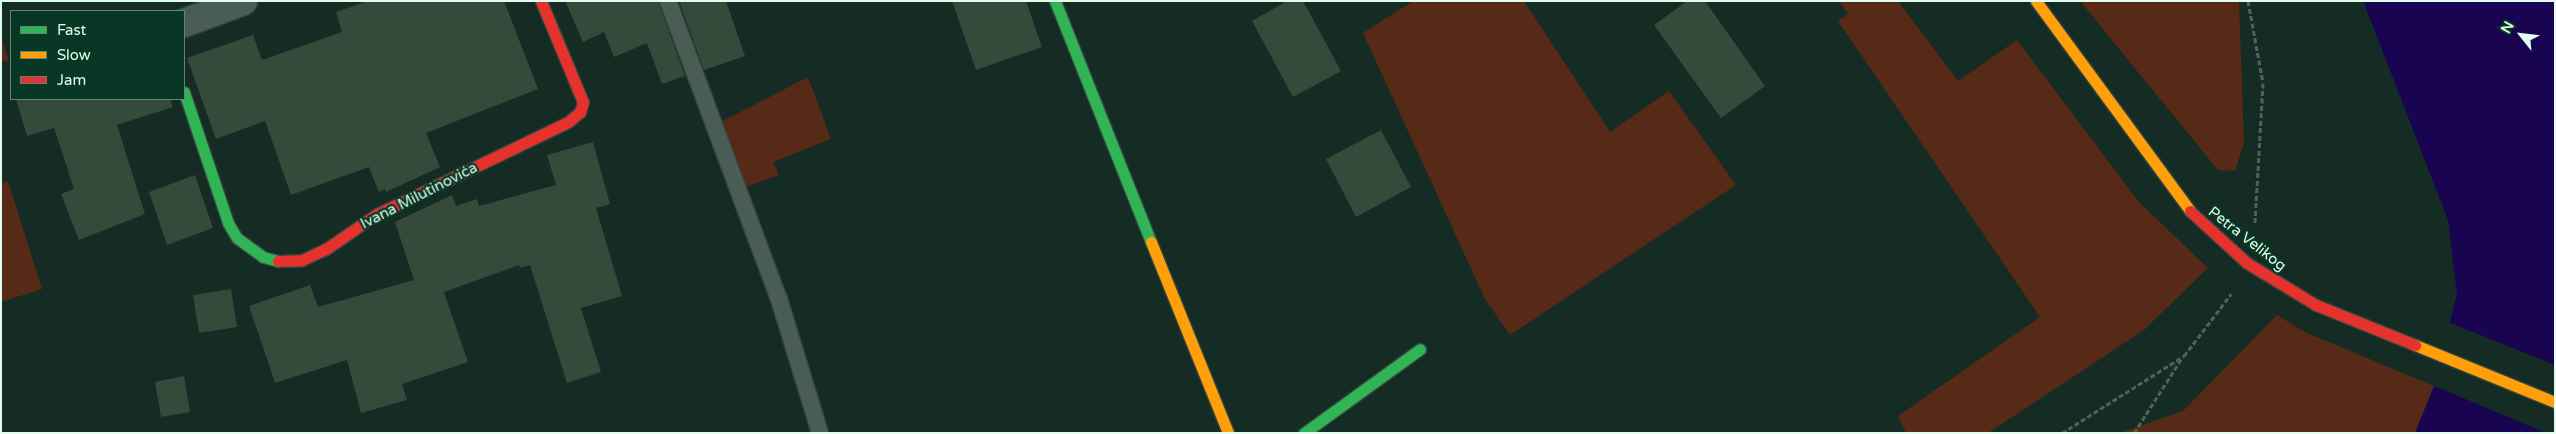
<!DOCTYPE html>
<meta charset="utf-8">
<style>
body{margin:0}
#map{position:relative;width:2556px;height:434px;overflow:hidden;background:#142c23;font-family:"Varela Round",sans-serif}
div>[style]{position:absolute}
.green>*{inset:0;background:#562a16}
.water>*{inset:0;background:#190452}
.pier>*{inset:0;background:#142c23}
.building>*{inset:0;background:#344a3b}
.path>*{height:3px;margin-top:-1.5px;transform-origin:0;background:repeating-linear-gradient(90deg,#50635b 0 5px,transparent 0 7.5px)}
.roads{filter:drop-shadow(1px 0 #34463e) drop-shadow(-1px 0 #34463e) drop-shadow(0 1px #34463e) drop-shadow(0 -1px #34463e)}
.lane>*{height:16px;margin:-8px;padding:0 8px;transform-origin:8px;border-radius:8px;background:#4a5d54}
.street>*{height:28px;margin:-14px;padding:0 14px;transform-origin:14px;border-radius:14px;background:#4a5d54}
.fast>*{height:11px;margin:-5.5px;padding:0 5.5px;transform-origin:5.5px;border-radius:5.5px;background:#30b455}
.slow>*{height:11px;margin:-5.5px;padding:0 5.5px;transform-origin:5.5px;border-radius:5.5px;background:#ff9f0a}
.jam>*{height:11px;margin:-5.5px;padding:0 5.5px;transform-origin:5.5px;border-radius:5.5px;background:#e5322d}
span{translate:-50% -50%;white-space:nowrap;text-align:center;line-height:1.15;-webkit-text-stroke:4.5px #093725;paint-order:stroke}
.street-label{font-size:15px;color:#e0fded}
.frame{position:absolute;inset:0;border:2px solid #e0fded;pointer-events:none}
.legend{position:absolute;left:10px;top:10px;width:175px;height:90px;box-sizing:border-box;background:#093725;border:1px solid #5f8675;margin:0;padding:6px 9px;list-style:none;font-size:15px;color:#e0fded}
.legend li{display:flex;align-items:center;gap:10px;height:25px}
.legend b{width:25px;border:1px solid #5f8675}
.north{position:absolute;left:2496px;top:10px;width:50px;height:50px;-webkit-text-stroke:4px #093725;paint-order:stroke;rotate:299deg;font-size:14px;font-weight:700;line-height:20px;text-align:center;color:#e0fded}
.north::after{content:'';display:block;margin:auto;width:18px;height:22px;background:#e0fded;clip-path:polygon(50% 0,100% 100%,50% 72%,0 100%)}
</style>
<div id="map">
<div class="green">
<div style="clip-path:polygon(1413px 1px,1524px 1px,1610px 132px,1669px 91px,1736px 185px,1510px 335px,1485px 299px,1363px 33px)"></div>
<div style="clip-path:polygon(1839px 1px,1898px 1px,1958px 81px,2017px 40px,2139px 202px,2208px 268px,2144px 330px,1988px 433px,1906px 433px,1898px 416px,2040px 317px,1838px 21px,1848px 14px)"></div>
<div style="clip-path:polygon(2080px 1px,2239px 1px,2244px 143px,2235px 171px,2218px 170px)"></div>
<div style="clip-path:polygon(1px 37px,9px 60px,1px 62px)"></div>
<div style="clip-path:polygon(808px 77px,831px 139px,773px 162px,779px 175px,744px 188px,721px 122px)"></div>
<div style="clip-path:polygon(8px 181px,42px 289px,1px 302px,1px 183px)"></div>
<div style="clip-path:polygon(2277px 315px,2307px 333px,2434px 386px,2415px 433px,2120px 433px,2183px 411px)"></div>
</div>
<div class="water">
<div style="clip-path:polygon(2363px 1px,2555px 1px,2555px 433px,2415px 433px,2434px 386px,2457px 294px,2448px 220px)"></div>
</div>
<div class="pier">
<div style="clip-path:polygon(2448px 322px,2555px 365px,2555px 433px,2546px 433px,2432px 385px)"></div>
</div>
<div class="building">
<div style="clip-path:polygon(367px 1px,504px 1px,538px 89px,426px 133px,440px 167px,386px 192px,385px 189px,379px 192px,369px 167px,291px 195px,265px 121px,216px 139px,187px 58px,253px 35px,262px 60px,342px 32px,336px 12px)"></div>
<div style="clip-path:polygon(565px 1px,658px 1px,685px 76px,662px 84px,647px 43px,614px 57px,604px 32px,583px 42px)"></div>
<div style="clip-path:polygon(679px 1px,726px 1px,745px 56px,704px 70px)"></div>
<div style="clip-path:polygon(952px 1px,1026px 1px,1042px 47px,976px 70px)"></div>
<div style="clip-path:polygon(1287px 1px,1303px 1px,1341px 71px,1293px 97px,1252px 21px)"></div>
<div style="clip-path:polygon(1687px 1px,1705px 1px,1765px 86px,1721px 118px,1654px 25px)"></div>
<div style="clip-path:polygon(16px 99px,170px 99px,173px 107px,117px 125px,145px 214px,79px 240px,61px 194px,74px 189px,54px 128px,27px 136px)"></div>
<div style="clip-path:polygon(1381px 130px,1411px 187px,1356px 217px,1326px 159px)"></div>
<div style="clip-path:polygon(593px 142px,610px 204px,596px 208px,622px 296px,581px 308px,601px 372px,567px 383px,530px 265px,520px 268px,519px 265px,444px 292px,468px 362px,402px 384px,407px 400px,361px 413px,347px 360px,275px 383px,249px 306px,310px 285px,318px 307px,414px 280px,395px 222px,452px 195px,456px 206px,477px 199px,479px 206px,556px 185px,547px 155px)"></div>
<div style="clip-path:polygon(195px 175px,213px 228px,167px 245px,149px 192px)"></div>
<div style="clip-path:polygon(231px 289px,237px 327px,199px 333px,193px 295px)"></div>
<div style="clip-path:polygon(184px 376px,190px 412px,161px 417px,155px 382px)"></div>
</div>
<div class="path">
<div style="left:2248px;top:1px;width:83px;rotate:79.6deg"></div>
<div style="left:2263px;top:83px;width:140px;rotate:93.3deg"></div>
<div style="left:2062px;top:433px;width:144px;rotate:-32.3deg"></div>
<div style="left:2184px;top:356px;width:78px;rotate:-52.8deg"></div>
<div style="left:2134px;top:433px;width:89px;rotate:-57.4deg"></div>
</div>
<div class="roads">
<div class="lane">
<div style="left:668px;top:1px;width:318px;rotate:69.6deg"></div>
<div style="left:779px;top:299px;width:140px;rotate:73deg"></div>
</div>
<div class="street">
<div style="left:184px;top:23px;width:63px;rotate:-20.4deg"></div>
</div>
<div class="fast">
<div style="left:1055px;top:1px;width:259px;rotate:68.3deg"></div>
<div style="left:184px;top:92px;width:138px;rotate:71.4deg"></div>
<div style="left:228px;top:223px;width:17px;rotate:59deg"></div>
<div style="left:237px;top:238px;width:32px;rotate:36deg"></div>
<div style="left:263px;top:257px;width:16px;rotate:15deg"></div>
<div style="left:1304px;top:433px;width:143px;rotate:-35.9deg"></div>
</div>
<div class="slow">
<div style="left:2036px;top:1px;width:260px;rotate:53.7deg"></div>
<div style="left:1151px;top:242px;width:206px;rotate:68deg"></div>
<div style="left:2415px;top:345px;width:151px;rotate:22.2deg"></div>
</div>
<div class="jam">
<div style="left:2190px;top:211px;width:77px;rotate:42.4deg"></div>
<div style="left:2247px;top:263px;width:81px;rotate:31.3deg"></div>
<div style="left:2316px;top:305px;width:107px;rotate:22deg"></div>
<div style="left:278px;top:261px;width:24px;rotate:-2deg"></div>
<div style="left:302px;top:260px;width:26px;rotate:-25deg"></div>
<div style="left:326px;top:249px;width:62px;rotate:-34.5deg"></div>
<div style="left:377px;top:214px;width:212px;rotate:-25.7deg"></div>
<div style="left:568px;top:122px;width:16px;rotate:-40deg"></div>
<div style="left:580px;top:112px;width:10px;rotate:-73deg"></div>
<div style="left:583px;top:102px;width:109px;rotate:-112.6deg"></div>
</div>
</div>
<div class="street-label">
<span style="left:419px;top:196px;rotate:-27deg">Ivana Milutinovića</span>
<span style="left:2247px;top:239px;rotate:38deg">Petra Velikog</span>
</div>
<div class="frame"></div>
<ul class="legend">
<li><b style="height:6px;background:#30b455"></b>Fast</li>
<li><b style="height:6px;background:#ff9f0a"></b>Slow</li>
<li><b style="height:6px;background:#e5322d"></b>Jam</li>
</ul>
<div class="north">N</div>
</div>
